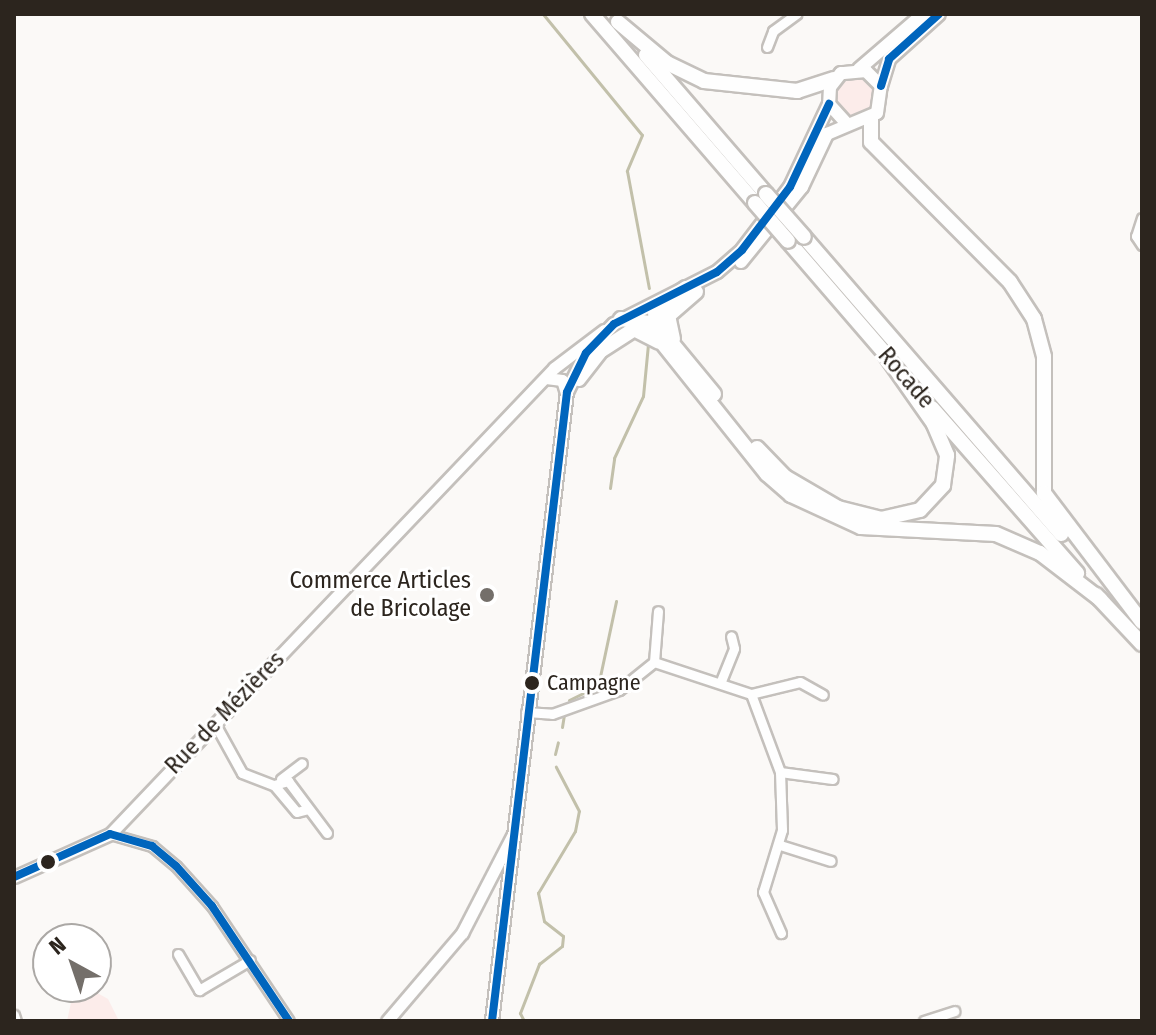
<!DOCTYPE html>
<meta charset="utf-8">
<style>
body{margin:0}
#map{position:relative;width:1156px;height:1035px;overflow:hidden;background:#fbf9f7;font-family:"Fira Sans Condensed",sans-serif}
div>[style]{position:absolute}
.green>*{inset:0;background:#fcecea}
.round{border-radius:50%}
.stream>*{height:3px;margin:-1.5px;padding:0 1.5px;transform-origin:1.5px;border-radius:1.5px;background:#c2c0aa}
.roads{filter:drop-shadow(2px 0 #c4c0bc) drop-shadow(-2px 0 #c4c0bc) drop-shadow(0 2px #c4c0bc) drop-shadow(0 -2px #c4c0bc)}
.minor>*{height:9px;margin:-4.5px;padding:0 4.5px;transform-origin:4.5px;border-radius:4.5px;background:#fefefe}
.tertiary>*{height:11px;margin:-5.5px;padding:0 5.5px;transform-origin:5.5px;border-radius:5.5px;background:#fefefe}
.secondary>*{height:12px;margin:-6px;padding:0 6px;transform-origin:6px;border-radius:6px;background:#fefefe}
.trunk>*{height:14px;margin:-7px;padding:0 7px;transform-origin:7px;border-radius:7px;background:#fefefe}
.bridges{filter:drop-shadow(2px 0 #c4c0bc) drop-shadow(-2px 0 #c4c0bc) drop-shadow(0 2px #c4c0bc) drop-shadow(0 -2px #c4c0bc)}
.trunk-bridge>*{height:14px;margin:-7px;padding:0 7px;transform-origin:7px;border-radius:7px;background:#fefefe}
.bus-1>*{height:8px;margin:-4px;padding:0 4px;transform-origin:4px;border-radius:4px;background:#0065bd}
.dots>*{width:22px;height:22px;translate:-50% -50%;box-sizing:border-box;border:4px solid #fff;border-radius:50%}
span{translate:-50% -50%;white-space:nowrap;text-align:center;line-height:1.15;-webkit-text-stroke:6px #fff;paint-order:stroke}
.bus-label{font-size:22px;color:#2c251e}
.left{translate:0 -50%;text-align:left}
.street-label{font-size:24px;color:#2c251e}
.poi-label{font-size:24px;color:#2c251e}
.right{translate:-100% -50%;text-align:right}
.frame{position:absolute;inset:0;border:16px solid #2c251e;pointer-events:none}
.north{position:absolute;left:32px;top:923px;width:80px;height:80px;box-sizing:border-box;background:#fff;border:2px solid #aba8a5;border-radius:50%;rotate:320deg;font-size:22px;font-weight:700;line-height:32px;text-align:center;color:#2c251e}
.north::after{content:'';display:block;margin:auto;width:28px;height:36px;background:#746f6a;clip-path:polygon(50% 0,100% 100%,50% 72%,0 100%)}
</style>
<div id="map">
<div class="green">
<div class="round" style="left:834px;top:75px;width:42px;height:42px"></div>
<div style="clip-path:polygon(92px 990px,108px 999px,119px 1021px,67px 1021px,72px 998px)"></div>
</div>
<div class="stream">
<div style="left:543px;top:14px;width:156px;rotate:50.7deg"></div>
<div style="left:642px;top:135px;width:39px;rotate:113deg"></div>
<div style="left:627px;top:171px;width:119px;rotate:79.4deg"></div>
<div style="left:610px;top:488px;width:30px;rotate:-82deg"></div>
<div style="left:614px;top:458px;width:68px;rotate:-64.9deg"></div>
<div style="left:643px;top:396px;width:52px;rotate:-84.5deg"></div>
<div style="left:569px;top:700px;width:32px;rotate:-26deg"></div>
<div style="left:598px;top:686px;width:87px;rotate:-78deg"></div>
<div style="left:562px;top:727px;width:12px;rotate:-81deg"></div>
<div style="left:555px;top:754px;width:12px;rotate:-76deg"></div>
<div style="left:524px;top:1021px;width:9px;rotate:-117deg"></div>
<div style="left:520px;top:1013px;width:53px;rotate:-68.8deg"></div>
<div style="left:539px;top:964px;width:29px;rotate:-38deg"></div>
<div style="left:562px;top:946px;width:10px;rotate:-84deg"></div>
<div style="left:563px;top:936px;width:24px;rotate:-142deg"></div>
<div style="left:544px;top:921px;width:29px;rotate:-102deg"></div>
<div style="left:538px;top:893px;width:72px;rotate:-59.2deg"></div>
<div style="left:575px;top:831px;width:20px;rotate:-79deg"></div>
<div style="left:579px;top:811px;width:50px;rotate:-117.6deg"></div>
</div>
<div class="roads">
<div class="minor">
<div style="left:767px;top:47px;width:17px;rotate:-69deg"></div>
<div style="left:773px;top:31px;width:29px;rotate:-36deg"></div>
<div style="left:1142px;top:218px;width:19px;rotate:108deg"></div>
<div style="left:1136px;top:236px;width:11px;rotate:56deg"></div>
<div style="left:654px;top:662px;width:51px;rotate:-85.5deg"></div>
<div style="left:721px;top:681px;width:35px;rotate:-68deg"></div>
<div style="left:734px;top:648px;width:12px;rotate:-104deg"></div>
<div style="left:751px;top:694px;width:50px;rotate:-13.8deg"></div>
<div style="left:800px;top:682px;width:26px;rotate:29deg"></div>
<div style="left:526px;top:712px;width:26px;rotate:4deg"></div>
<div style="left:552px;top:714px;width:71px;rotate:-19.7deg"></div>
<div style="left:619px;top:690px;width:45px;rotate:-38.7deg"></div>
<div style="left:654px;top:662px;width:102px;rotate:18.3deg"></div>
<div style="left:751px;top:694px;width:83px;rotate:69.6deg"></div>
<div style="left:780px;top:772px;width:58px;rotate:88deg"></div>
<div style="left:782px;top:830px;width:65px;rotate:107deg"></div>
<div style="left:763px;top:892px;width:45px;rotate:66.3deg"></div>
<div style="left:215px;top:724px;width:56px;rotate:61.1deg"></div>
<div style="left:242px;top:773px;width:34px;rotate:21deg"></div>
<div style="left:274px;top:785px;width:35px;rotate:50deg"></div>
<div style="left:297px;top:812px;width:11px;rotate:-15deg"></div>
<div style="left:780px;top:772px;width:53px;rotate:7.5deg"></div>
<div style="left:281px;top:779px;width:26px;rotate:-37deg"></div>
<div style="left:274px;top:785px;width:15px;rotate:-16deg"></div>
<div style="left:288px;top:781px;width:65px;rotate:53.1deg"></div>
<div style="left:110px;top:834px;width:44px;rotate:15.9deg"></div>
<div style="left:152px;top:846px;width:31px;rotate:40deg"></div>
<div style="left:176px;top:866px;width:54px;rotate:48deg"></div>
<div style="left:212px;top:906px;width:138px;rotate:56.2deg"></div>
<div style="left:780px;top:845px;width:53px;rotate:17.4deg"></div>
<div style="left:178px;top:954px;width:42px;rotate:59.7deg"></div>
<div style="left:199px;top:990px;width:59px;rotate:-30.5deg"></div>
<div style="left:14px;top:1015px;width:6px;rotate:72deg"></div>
<div style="left:924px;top:1021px;width:32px;rotate:-18deg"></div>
</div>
<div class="tertiary">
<div style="left:546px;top:378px;width:16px;rotate:7deg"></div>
<div style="left:562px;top:380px;width:14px;rotate:73deg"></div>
<div style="left:14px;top:877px;width:105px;rotate:-24.1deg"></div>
<div style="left:110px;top:834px;width:644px;rotate:-46.38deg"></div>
<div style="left:554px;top:368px;width:63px;rotate:-37.2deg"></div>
<div style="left:387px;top:1021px;width:116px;rotate:-49.6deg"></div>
<div style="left:462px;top:933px;width:109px;rotate:-62.7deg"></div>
</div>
<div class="secondary">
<div style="left:859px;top:69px;width:84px;rotate:-40.7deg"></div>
<div style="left:881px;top:86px;width:28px;rotate:-73deg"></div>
<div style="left:889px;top:59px;width:67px;rotate:-42deg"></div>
<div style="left:741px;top:262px;width:97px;rotate:-50.9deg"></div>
<div style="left:802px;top:187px;width:59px;rotate:-64.7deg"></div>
<div style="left:827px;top:134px;width:54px;rotate:-22.8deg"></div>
<div style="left:877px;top:113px;width:27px;rotate:-82deg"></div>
<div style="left:881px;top:86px;width:21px;rotate:-135deg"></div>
<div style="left:866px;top:71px;width:25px;rotate:175deg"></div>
<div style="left:841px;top:73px;width:18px;rotate:128deg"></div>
<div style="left:830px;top:87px;width:17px;rotate:93deg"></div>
<div style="left:829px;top:104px;width:24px;rotate:48deg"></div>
<div style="left:579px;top:380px;width:46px;rotate:-52.1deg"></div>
<div style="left:492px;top:1021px;width:633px;rotate:-83.2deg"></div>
<div style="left:567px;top:392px;width:43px;rotate:-64deg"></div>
<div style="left:586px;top:353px;width:40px;rotate:-46deg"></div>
<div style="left:614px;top:324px;width:115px;rotate:-26.8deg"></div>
<div style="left:717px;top:272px;width:33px;rotate:-41deg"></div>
<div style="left:742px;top:250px;width:79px;rotate:-52.7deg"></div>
<div style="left:790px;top:187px;width:92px;rotate:-64.8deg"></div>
</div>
<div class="trunk">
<div style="left:592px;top:14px;width:250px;rotate:49.2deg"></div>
<div style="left:618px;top:22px;width:64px;rotate:39.9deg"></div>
<div style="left:667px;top:63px;width:41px;rotate:25.9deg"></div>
<div style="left:704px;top:81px;width:94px;rotate:6.1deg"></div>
<div style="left:797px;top:91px;width:39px;rotate:-18deg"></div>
<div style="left:646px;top:55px;width:184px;rotate:49.2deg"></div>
<div style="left:871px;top:119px;width:23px;rotate:90deg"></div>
<div style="left:871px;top:142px;width:197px;rotate:45.2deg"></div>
<div style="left:1010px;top:282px;width:44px;rotate:57deg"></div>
<div style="left:1034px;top:319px;width:39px;rotate:75deg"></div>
<div style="left:1044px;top:357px;width:136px;rotate:90deg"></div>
<div style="left:1044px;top:493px;width:162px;rotate:52.8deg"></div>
<div style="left:804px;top:237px;width:393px;rotate:49.1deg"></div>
<div style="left:788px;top:241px;width:156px;rotate:49.2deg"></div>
<div style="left:686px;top:288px;width:38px;rotate:145deg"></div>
<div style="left:655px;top:310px;width:25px;rotate:88deg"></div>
<div style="left:656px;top:335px;width:178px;rotate:51.4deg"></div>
<div style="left:767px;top:474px;width:32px;rotate:41deg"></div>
<div style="left:791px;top:495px;width:77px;rotate:24.6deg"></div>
<div style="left:861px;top:527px;width:135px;rotate:3deg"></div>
<div style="left:996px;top:534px;width:48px;rotate:23.4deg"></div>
<div style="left:1040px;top:553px;width:76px;rotate:37.5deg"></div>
<div style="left:621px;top:319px;width:35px;rotate:8deg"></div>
<div style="left:656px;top:324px;width:91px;rotate:50.4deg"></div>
<div style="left:673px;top:339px;width:24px;rotate:-102deg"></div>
<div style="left:668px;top:316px;width:37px;rotate:-41deg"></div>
<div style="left:602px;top:350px;width:38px;rotate:-33deg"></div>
<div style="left:634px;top:329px;width:28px;rotate:27deg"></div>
<div style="left:932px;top:408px;width:220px;rotate:48.7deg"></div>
<div style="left:757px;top:448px;width:40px;rotate:46deg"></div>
<div style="left:785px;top:477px;width:61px;rotate:30.3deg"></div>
<div style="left:838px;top:508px;width:44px;rotate:14.3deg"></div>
<div style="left:881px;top:519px;width:40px;rotate:-13deg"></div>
<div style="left:920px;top:510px;width:34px;rotate:-47deg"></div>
<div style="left:943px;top:485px;width:30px;rotate:-82deg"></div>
<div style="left:947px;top:455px;width:34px;rotate:-113deg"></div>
<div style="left:934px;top:424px;width:85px;rotate:-125deg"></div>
<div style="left:1096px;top:595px;width:67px;rotate:46.8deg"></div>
</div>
</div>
<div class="bridges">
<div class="trunk-bridge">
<div style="left:766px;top:194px;width:57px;rotate:48.5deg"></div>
<div style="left:755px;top:203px;width:50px;rotate:49deg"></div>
</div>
</div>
<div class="bus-1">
<div style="left:881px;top:86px;width:28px;rotate:-73deg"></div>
<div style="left:889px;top:59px;width:67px;rotate:-42deg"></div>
<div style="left:110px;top:834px;width:44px;rotate:15.9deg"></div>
<div style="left:152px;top:846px;width:31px;rotate:40deg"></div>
<div style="left:176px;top:866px;width:54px;rotate:48deg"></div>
<div style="left:212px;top:906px;width:138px;rotate:56.2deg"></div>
<div style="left:14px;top:877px;width:105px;rotate:-24.1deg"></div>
<div style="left:492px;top:1021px;width:633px;rotate:-83.2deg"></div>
<div style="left:567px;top:392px;width:43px;rotate:-64deg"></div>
<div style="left:586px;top:353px;width:40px;rotate:-46deg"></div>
<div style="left:614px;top:324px;width:115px;rotate:-26.8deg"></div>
<div style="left:717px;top:272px;width:33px;rotate:-41deg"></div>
<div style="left:742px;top:250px;width:79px;rotate:-52.7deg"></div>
<div style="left:790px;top:187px;width:92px;rotate:-64.8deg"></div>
</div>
<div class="dots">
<div style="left:487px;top:595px;background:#746f6a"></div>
<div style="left:532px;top:683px;background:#2c251e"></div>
<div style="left:48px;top:862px;background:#2c251e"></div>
</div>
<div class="bus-label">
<span class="left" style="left:547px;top:683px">Campagne</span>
</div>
<div class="street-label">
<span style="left:906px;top:378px;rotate:49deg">Rocade</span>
<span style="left:225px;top:713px;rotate:-46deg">Rue de Mézières</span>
</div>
<div class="poi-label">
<span class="right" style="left:471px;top:595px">Commerce Articles<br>de Bricolage</span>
</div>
<div class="frame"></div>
<div class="north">N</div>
</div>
